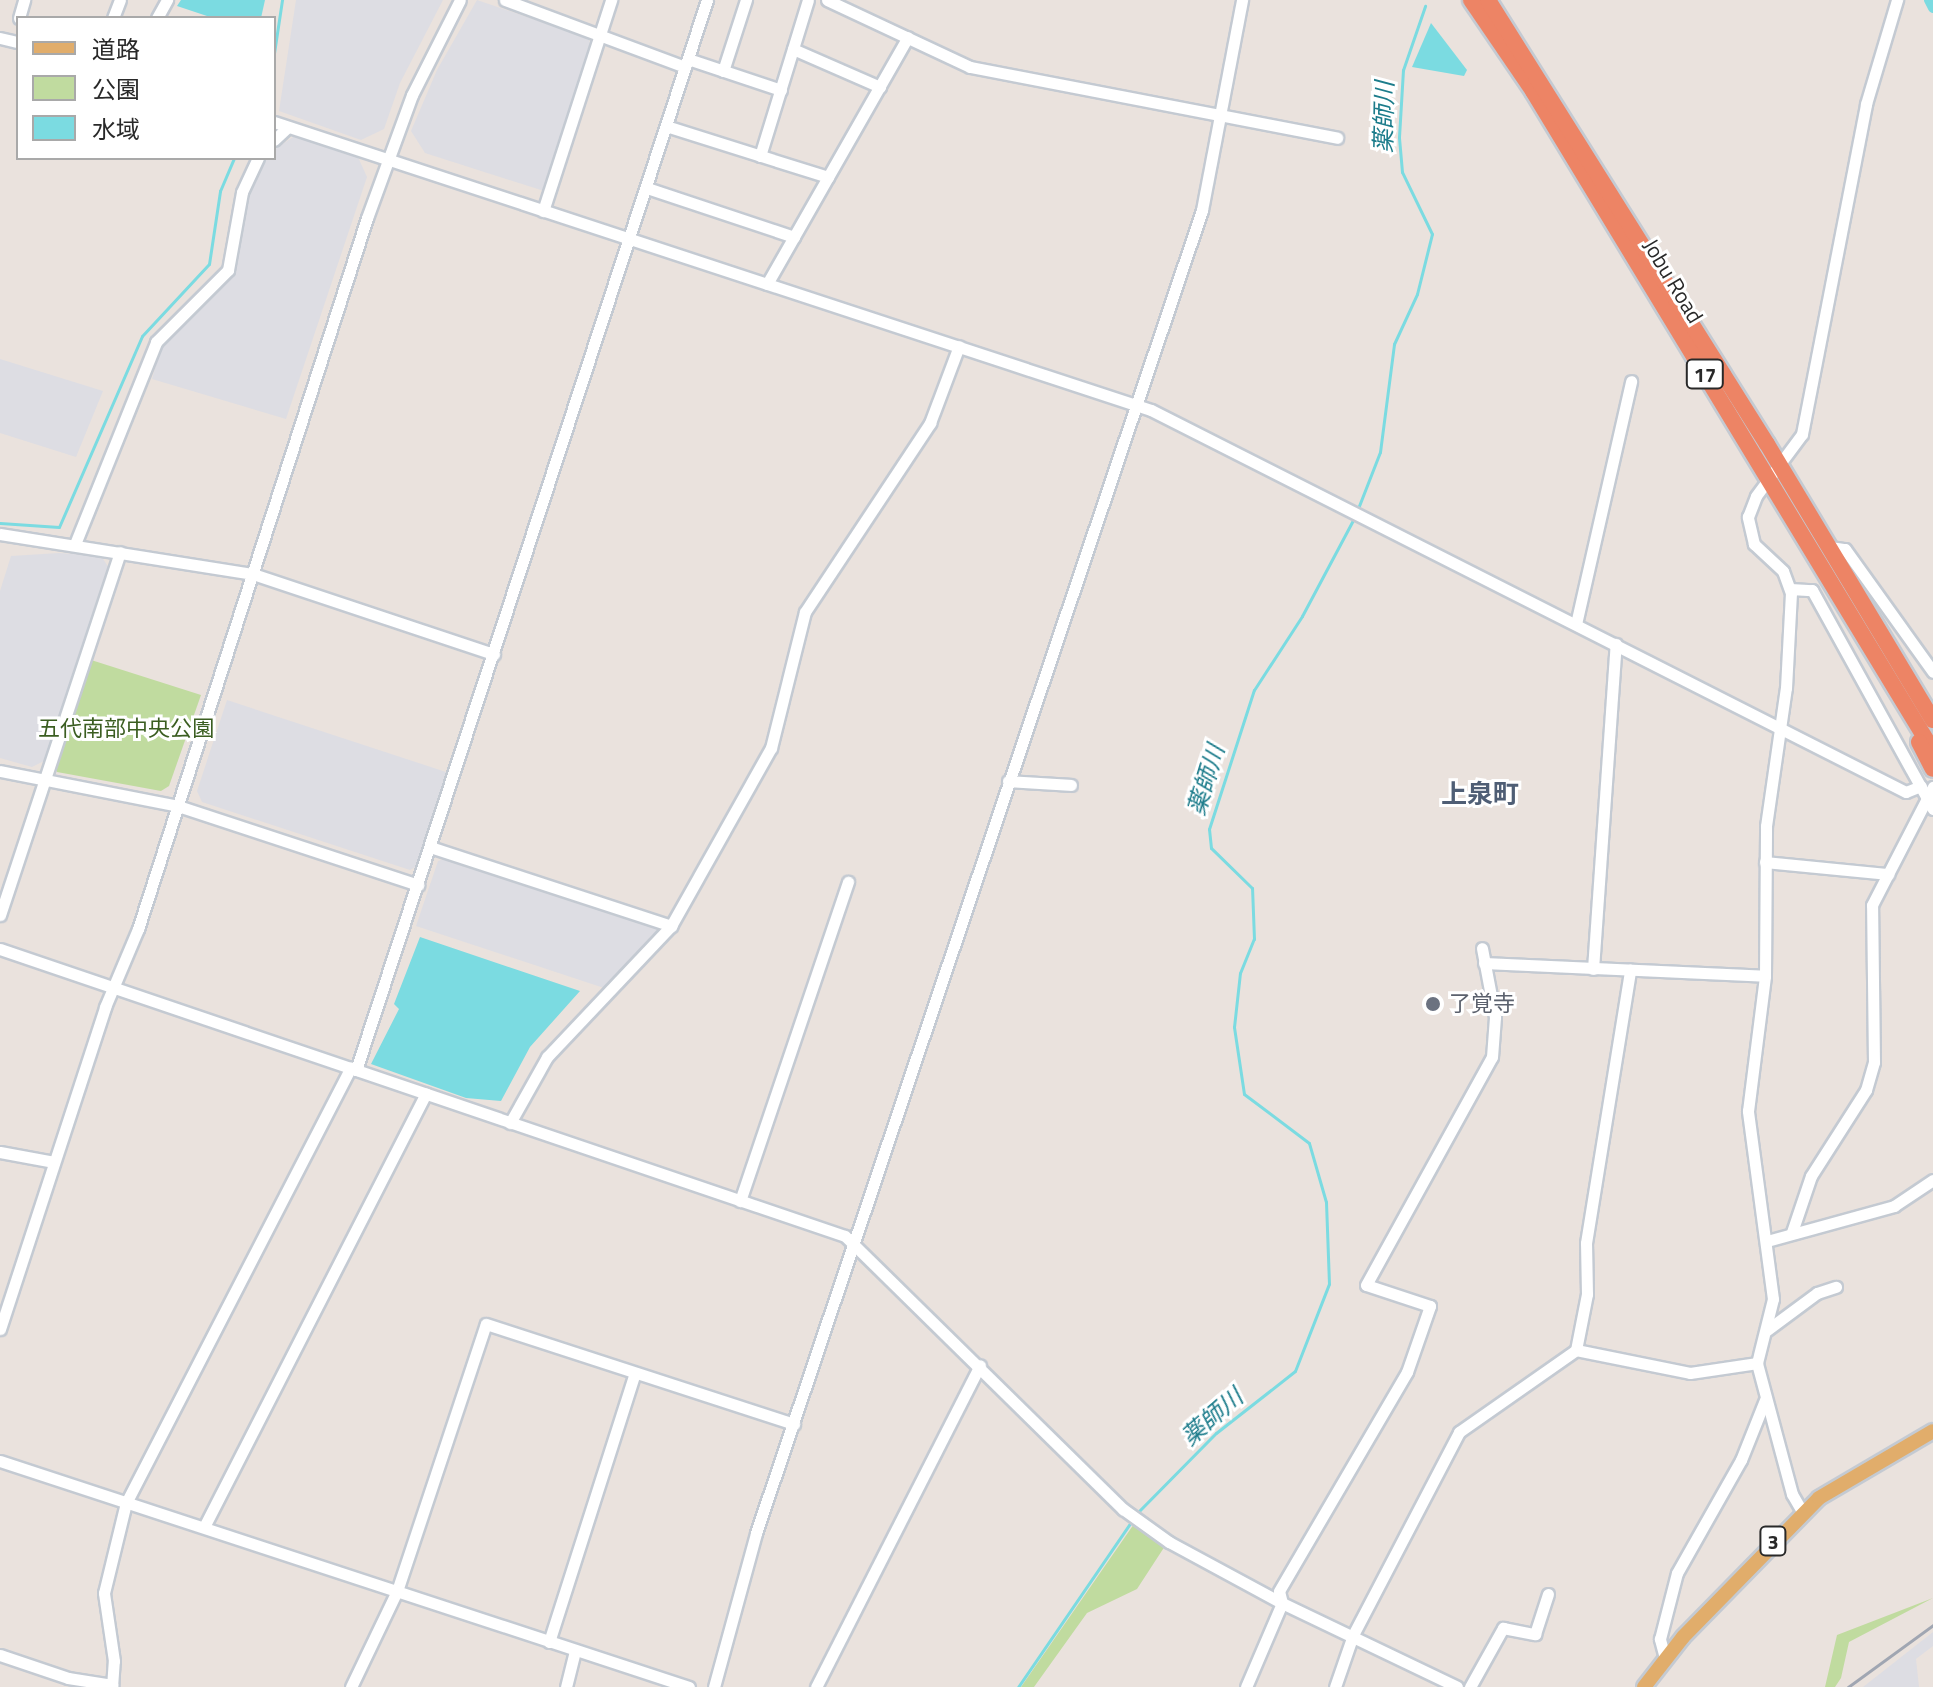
<!DOCTYPE html>
<meta charset="utf-8">
<style>
body{margin:0}
#map{position:relative;width:1933px;height:1687px;overflow:hidden;background:#eae2dd;font-family:"Titillium Web","Noto Sans JP",sans-serif}
div>[style]{position:absolute}
.industrial>*{inset:0;background:#dddde3}
.green>*{inset:0;background:#c0db9f}
.water>*{inset:0;background:#7bdbe1}
.stream>*{height:3px;margin:-1.5px;padding:0 1.5px;transform-origin:1.5px;border-radius:1.5px;background:#7bdbe1}
.canal>*{height:10px;margin:-5px;padding:0 5px;transform-origin:5px;border-radius:5px;background:#7bdbe1}
.roads{filter:drop-shadow(2px 0 #c4cad2) drop-shadow(-2px 0 #c4cad2) drop-shadow(0 2px #c4cad2) drop-shadow(0 -2px #c4cad2)}
.minor>*{height:11px;margin:-5.5px;padding:0 5.5px;transform-origin:5.5px;border-radius:5.5px;background:#fff}
.major>*{height:14px;margin:-7px;padding:0 7px;transform-origin:7px;border-radius:7px;background:#e1ad6b}
.highway>*{height:16px;margin:-8px;padding:0 8px;transform-origin:8px;border-radius:8px;background:#ed8465}
.rail>*{height:3px;margin:-1.5px;padding:0 1.5px;transform-origin:1.5px;border-radius:1.5px;background:#a0a6b2}
.dots>*{width:22px;height:22px;translate:-50% -50%;box-sizing:border-box;border:4px solid #fff;border-radius:50%}
span{translate:-50% -50%;white-space:nowrap;text-align:center;line-height:1.15;-webkit-text-stroke:6px #fff;paint-order:stroke}
.shield-label span{padding:2px 6px;background:#fff;border:2px solid;border-radius:6px;-webkit-text-stroke-width:0}
.shield-label{font-size:20px;color:#292929;font-weight:700}
.street-label{font-size:22px;color:#292929}
.park-label{font-size:22px;color:#3b5e21}
.worship-label{font-size:22px;color:#5b616d}
.left{translate:0 -50%;text-align:left}
.water-label{font-size:24px;color:#1c7c8b;font-style:italic}
.quarter-label{font-size:26px;color:#4f5e75;font-weight:700}
.legend{position:absolute;left:16px;top:16px;width:260px;height:144px;box-sizing:border-box;background:#fff;border:2px solid #a9a9a9;margin:0;padding:10px 14px;list-style:none;font-size:24px;color:#292929}
.legend li{display:flex;align-items:center;gap:16px;height:40px}
.legend b{width:40px;border:2px solid #a9a9a9}
</style>
<div id="map">
<div class="industrial">
<div style="clip-path:polygon(296px 0,443px 0,400px 83px,384px 129px,361px 140px,279px 111px)"></div>
<div style="clip-path:polygon(477px 0,588px 38px,591px 45px,544px 191px,425px 153px,411px 131px,437px 70px)"></div>
<div style="clip-path:polygon(296px 135px,358px 157px,367px 177px,286px 419px,152px 379px,160px 351px,174px 334px,229px 281px,247px 199px,265px 158px,274px 158px,274px 150px)"></div>
<div style="clip-path:polygon(0 359px,103px 391px,76px 457px,0 433px)"></div>
<div style="clip-path:polygon(59px 553px,101px 556px,109px 568px,46px 760px,32px 767px,0 758px,0 591px,11px 556px)"></div>
<div style="clip-path:polygon(227px 700px,449px 773px,417px 866px,410px 870px,202px 802px,197px 791px)"></div>
<div style="clip-path:polygon(444px 859px,657px 927px,659px 934px,604px 988px,416px 926px,438px 861px)"></div>
<div style="clip-path:polygon(1933px 1632px,1933px 1646px,1916px 1659px,1919px 1687px,1863px 1687px)"></div>
</div>
<div class="green">
<div style="clip-path:polygon(88px 659px,201px 695px,169px 786px,161px 791px,57px 772px,53px 765px)"></div>
<div style="clip-path:polygon(1134px 1524px,1165px 1546px,1137px 1589px,1087px 1613px,1034px 1687px,1021px 1687px)"></div>
<div style="clip-path:polygon(1933px 1598px,1849px 1642px,1841px 1678px,1835px 1687px,1825px 1687px,1837px 1635px)"></div>
</div>
<div class="water">
<div style="clip-path:polygon(181px 0,265px 0,261px 18px,213px 18px,177px 6px)"></div>
<div style="clip-path:polygon(1431px 23px,1467px 70px,1464px 76px,1412px 67px)"></div>
<div style="clip-path:polygon(420px 937px,580px 991px,530px 1047px,501px 1101px,466px 1098px,371px 1064px,399px 1009px,394px 1004px)"></div>
</div>
<div class="stream">
<div style="left:274px;top:53px;width:54px;rotate:-81.4deg"></div>
<div style="left:1357px;top:511px;width:63px;rotate:-68.7deg"></div>
<div style="left:1380px;top:452px;width:109px;rotate:-82.6deg"></div>
<div style="left:1394px;top:344px;width:55px;rotate:-65.3deg"></div>
<div style="left:1417px;top:294px;width:62px;rotate:-76deg"></div>
<div style="left:1432px;top:234px;width:69px;rotate:-115.8deg"></div>
<div style="left:1402px;top:172px;width:35px;rotate:-95deg"></div>
<div style="left:1399px;top:137px;width:67px;rotate:-86.6deg"></div>
<div style="left:1403px;top:70px;width:68px;rotate:-71deg"></div>
<div style="left:0;top:523px;width:59px;rotate:3.9deg"></div>
<div style="left:59px;top:527px;width:208px;rotate:-66.5deg"></div>
<div style="left:142px;top:336px;width:98px;rotate:-47.1deg"></div>
<div style="left:209px;top:264px;width:74px;rotate:-81.4deg"></div>
<div style="left:220px;top:191px;width:36px;rotate:-67deg"></div>
<div style="left:1137px;top:1513px;width:112px;rotate:-45.4deg"></div>
<div style="left:1216px;top:1433px;width:100px;rotate:-38.1deg"></div>
<div style="left:1295px;top:1371px;width:93px;rotate:-68.7deg"></div>
<div style="left:1329px;top:1284px;width:82px;rotate:-92.1deg"></div>
<div style="left:1326px;top:1202px;width:61px;rotate:-106.1deg"></div>
<div style="left:1309px;top:1143px;width:81px;rotate:-143deg"></div>
<div style="left:1244px;top:1094px;width:68px;rotate:-98.5deg"></div>
<div style="left:1234px;top:1027px;width:54px;rotate:-83.7deg"></div>
<div style="left:1240px;top:973px;width:37px;rotate:-68deg"></div>
<div style="left:1254px;top:939px;width:51px;rotate:-92.2deg"></div>
<div style="left:1252px;top:888px;width:57px;rotate:-135.7deg"></div>
<div style="left:1211px;top:848px;width:19px;rotate:-96deg"></div>
<div style="left:1209px;top:829px;width:146px;rotate:-72.1deg"></div>
<div style="left:1254px;top:690px;width:88px;rotate:-57deg"></div>
<div style="left:1302px;top:616px;width:111px;rotate:-62deg"></div>
<div style="left:1018px;top:1687px;width:204px;rotate:-55.6deg"></div>
</div>
<div class="canal">
<div style="left:1929px;top:0;width:9px;rotate:63deg"></div>
</div>
<div class="roads">
<div class="minor">
<div style="left:505px;top:0;width:192px;rotate:20.4deg"></div>
<div style="left:827px;top:0;width:158px;rotate:25.1deg"></div>
<div style="left:970px;top:67px;width:374px;rotate:10.9deg"></div>
<div style="left:19px;top:18px;width:19px;rotate:-74deg"></div>
<div style="left:113px;top:18px;width:19px;rotate:-69deg"></div>
<div style="left:157px;top:18px;width:21px;rotate:-61deg"></div>
<div style="left:0;top:38px;width:18px;rotate:13deg"></div>
<div style="left:793px;top:49px;width:95px;rotate:23.6deg"></div>
<div style="left:688px;top:59px;width:98px;rotate:18.4deg"></div>
<div style="left:723px;top:71px;width:75px;rotate:-72.1deg"></div>
<div style="left:274px;top:122px;width:923px;rotate:18.18deg"></div>
<div style="left:1151px;top:410px;width:846px;rotate:26.84deg"></div>
<div style="left:1906px;top:792px;width:16px;rotate:-22deg"></div>
<div style="left:666px;top:126px;width:170px;rotate:17.5deg"></div>
<div style="left:274px;top:140px;width:19px;rotate:-43deg"></div>
<div style="left:760px;top:156px;width:163px;rotate:-72.9deg"></div>
<div style="left:647px;top:188px;width:155px;rotate:18.4deg"></div>
<div style="left:543px;top:211px;width:222px;rotate:-72.1deg"></div>
<div style="left:767px;top:284px;width:284px;rotate:-60.3deg"></div>
<div style="left:0;top:534px;width:256px;rotate:9deg"></div>
<div style="left:253px;top:574px;width:254px;rotate:18.4deg"></div>
<div style="left:75px;top:544px;width:218px;rotate:-68.1deg"></div>
<div style="left:156px;top:342px;width:102px;rotate:-45deg"></div>
<div style="left:228px;top:270px;width:79px;rotate:-79.8deg"></div>
<div style="left:242px;top:192px;width:38px;rotate:-65deg"></div>
<div style="left:1830px;top:547px;width:15px;rotate:8deg"></div>
<div style="left:1845px;top:549px;width:151px;rotate:54.4deg"></div>
<div style="left:1790px;top:589px;width:22px;rotate:3deg"></div>
<div style="left:1812px;top:590px;width:250px;rotate:61.1deg"></div>
<div style="left:1576px;top:624px;width:249px;rotate:-77.2deg"></div>
<div style="left:0;top:771px;width:181px;rotate:11.1deg"></div>
<div style="left:178px;top:806px;width:253px;rotate:18.2deg"></div>
<div style="left:1008px;top:781px;width:63px;rotate:3.6deg"></div>
<div style="left:430px;top:847px;width:254px;rotate:18.1deg"></div>
<div style="left:1765px;top:862px;width:124px;rotate:5.6deg"></div>
<div style="left:0;top:915px;width:382px;rotate:-71.7deg"></div>
<div style="left:0;top:949px;width:892px;rotate:18.76deg"></div>
<div style="left:845px;top:1236px;width:390px;rotate:44.5deg"></div>
<div style="left:1123px;top:1509px;width:57px;rotate:35.7deg"></div>
<div style="left:1169px;top:1542px;width:128px;rotate:28.4deg"></div>
<div style="left:1282px;top:1603px;width:194px;rotate:25.6deg"></div>
<div style="left:1484px;top:963px;width:281px;rotate:2.6deg"></div>
<div style="left:1593px;top:969px;width:326px;rotate:-86deg"></div>
<div style="left:356px;top:1070px;width:1126px;rotate:-71.84deg"></div>
<div style="left:510px;top:1123px;width:76px;rotate:-60.7deg"></div>
<div style="left:547px;top:1057px;width:180px;rotate:-46.6deg"></div>
<div style="left:671px;top:926px;width:204px;rotate:-60.7deg"></div>
<div style="left:771px;top:748px;width:140px;rotate:-76deg"></div>
<div style="left:805px;top:612px;width:227px;rotate:-56.5deg"></div>
<div style="left:930px;top:423px;width:82px;rotate:-69.4deg"></div>
<div style="left:0;top:1152px;width:55px;rotate:10.5deg"></div>
<div style="left:740px;top:1201px;width:337px;rotate:-71.3deg"></div>
<div style="left:1792px;top:1232px;width:59px;rotate:-71.3deg"></div>
<div style="left:1811px;top:1176px;width:102px;rotate:-57.4deg"></div>
<div style="left:1866px;top:1090px;width:29px;rotate:-74deg"></div>
<div style="left:1874px;top:1062px;width:157px;rotate:-90.7deg"></div>
<div style="left:1872px;top:905px;width:133px;rotate:-62.7deg"></div>
<div style="left:1767px;top:1241px;width:132px;rotate:-15.4deg"></div>
<div style="left:1894px;top:1206px;width:47px;rotate:-33.7deg"></div>
<div style="left:0;top:1329px;width:339px;rotate:-71.9deg"></div>
<div style="left:105px;top:1007px;width:85px;rotate:-67.1deg"></div>
<div style="left:138px;top:929px;width:747px;rotate:-72.15deg"></div>
<div style="left:367px;top:218px;width:131px;rotate:-69.9deg"></div>
<div style="left:412px;top:95px;width:106px;rotate:-63.2deg"></div>
<div style="left:1767px;top:1330px;width:62px;rotate:-36.5deg"></div>
<div style="left:1817px;top:1293px;width:20px;rotate:-18deg"></div>
<div style="left:1576px;top:1350px;width:57px;rotate:-78.9deg"></div>
<div style="left:1587px;top:1294px;width:51px;rotate:-91.1deg"></div>
<div style="left:1586px;top:1243px;width:277px;rotate:-80.8deg"></div>
<div style="left:0;top:1461px;width:725px;rotate:18.16deg"></div>
<div style="left:1803px;top:1513px;width:22px;rotate:-120deg"></div>
<div style="left:1792px;top:1494px;width:136px;rotate:-105deg"></div>
<div style="left:1757px;top:1363px;width:66px;rotate:-76deg"></div>
<div style="left:1773px;top:1299px;width:190px;rotate:-97.6deg"></div>
<div style="left:1748px;top:1111px;width:136px;rotate:-82.8deg"></div>
<div style="left:1765px;top:976px;width:150px;rotate:-89.6deg"></div>
<div style="left:1766px;top:826px;width:139px;rotate:-81.8deg"></div>
<div style="left:1786px;top:688px;width:95px;rotate:-87deg"></div>
<div style="left:1791px;top:593px;width:23px;rotate:-110deg"></div>
<div style="left:1783px;top:571px;width:40px;rotate:-137deg"></div>
<div style="left:1754px;top:544px;width:28px;rotate:-103deg"></div>
<div style="left:1748px;top:517px;width:22px;rotate:-69deg"></div>
<div style="left:1756px;top:496px;width:77px;rotate:-53.4deg"></div>
<div style="left:1802px;top:434px;width:336px;rotate:-79deg"></div>
<div style="left:1866px;top:104px;width:109px;rotate:-73.4deg"></div>
<div style="left:204px;top:1527px;width:487px;rotate:-62.9deg"></div>
<div style="left:549px;top:1642px;width:282px;rotate:-72.3deg"></div>
<div style="left:0;top:1655px;width:72px;rotate:18.7deg"></div>
<div style="left:68px;top:1678px;width:45px;rotate:9deg"></div>
<div style="left:1665px;top:1658px;width:20px;rotate:-105deg"></div>
<div style="left:1660px;top:1639px;width:68px;rotate:-75.6deg"></div>
<div style="left:1677px;top:1573px;width:130px;rotate:-60.5deg"></div>
<div style="left:1741px;top:1460px;width:65px;rotate:-68.2deg"></div>
<div style="left:112px;top:1687px;width:26px;rotate:-86deg"></div>
<div style="left:114px;top:1661px;width:69px;rotate:-98.4deg"></div>
<div style="left:104px;top:1593px;width:93px;rotate:-76.3deg"></div>
<div style="left:126px;top:1503px;width:490px;rotate:-62.7deg"></div>
<div style="left:351px;top:1687px;width:106px;rotate:-64.4deg"></div>
<div style="left:397px;top:1591px;width:281px;rotate:-71.6deg"></div>
<div style="left:486px;top:1324px;width:324px;rotate:18deg"></div>
<div style="left:566px;top:1687px;width:38px;rotate:-76deg"></div>
<div style="left:714px;top:1687px;width:160px;rotate:-74.7deg"></div>
<div style="left:756px;top:1533px;width:1396px;rotate:-71.37deg"></div>
<div style="left:1202px;top:210px;width:214px;rotate:-79.2deg"></div>
<div style="left:816px;top:1687px;width:361px;rotate:-63deg"></div>
<div style="left:1246px;top:1687px;width:91px;rotate:-66.8deg"></div>
<div style="left:1282px;top:1603px;width:12px;rotate:-104deg"></div>
<div style="left:1279px;top:1591px;width:254px;rotate:-59.7deg"></div>
<div style="left:1407px;top:1372px;width:70px;rotate:-70.8deg"></div>
<div style="left:1430px;top:1306px;width:67px;rotate:-161.8deg"></div>
<div style="left:1366px;top:1285px;width:260px;rotate:-61.1deg"></div>
<div style="left:1492px;top:1057px;width:40px;rotate:-85.7deg"></div>
<div style="left:1495px;top:1017px;width:70px;rotate:-100.7deg"></div>
<div style="left:1335px;top:1687px;width:55px;rotate:-70.9deg"></div>
<div style="left:1353px;top:1635px;width:229px;rotate:-62.4deg"></div>
<div style="left:1459px;top:1432px;width:143px;rotate:-35deg"></div>
<div style="left:1576px;top:1350px;width:116px;rotate:11.4deg"></div>
<div style="left:1690px;top:1373px;width:68px;rotate:-8.5deg"></div>
<div style="left:1470px;top:1687px;width:68px;rotate:-60.8deg"></div>
<div style="left:1503px;top:1628px;width:33px;rotate:11deg"></div>
<div style="left:1535px;top:1634px;width:42px;rotate:-72deg"></div>
</div>
<div class="major">
<div style="left:1644px;top:1687px;width:63px;rotate:-52deg"></div>
<div style="left:1683px;top:1637px;width:194px;rotate:-45.6deg"></div>
<div style="left:1819px;top:1498px;width:132px;rotate:-30.4deg"></div>
</div>
<div class="highway">
<div style="left:1471px;top:0;width:110px;rotate:55.7deg"></div>
<div style="left:1533px;top:91px;width:772px;rotate:58.78deg"></div>
<div style="left:1488px;top:0;width:524px;rotate:57.86deg"></div>
<div style="left:1767px;top:444px;width:322px;rotate:59deg"></div>
<div style="left:1919px;top:742px;width:30px;rotate:63deg"></div>
</div>
</div>
<div class="rail">
<div style="left:1848px;top:1687px;width:105px;rotate:-36.1deg"></div>
</div>
<div class="dots">
<div style="left:1433px;top:1004px;background:#6b7280"></div>
</div>
<div class="shield-label">
<span style="left:1705px;top:374px">17</span>
<span style="left:1773px;top:1541px">3</span>
</div>
<div class="street-label">
<span style="left:1673px;top:281px;rotate:59deg">Jobu Road</span>
</div>
<div class="park-label">
<span style="left:126px;top:729px">五代南部中央公園</span>
</div>
<div class="worship-label">
<span class="left" style="left:1449px;top:1004px">了覚寺</span>
</div>
<div class="water-label">
<span style="left:1384px;top:117px;rotate:-89deg">薬師川</span>
<span style="left:1206px;top:780px;rotate:-73deg">薬師川</span>
<span style="left:1212px;top:1417px;rotate:-41deg">薬師川</span>
</div>
<div class="quarter-label">
<span style="left:1480px;top:794px">上泉町</span>
</div>
<ul class="legend">
<li><b style="height:10px;background:#e1ad6b"></b>道路</li>
<li><b style="height:22px;background:#c0db9f"></b>公園</li>
<li><b style="height:22px;background:#7bdbe1"></b>水域</li>
</ul>
</div>
